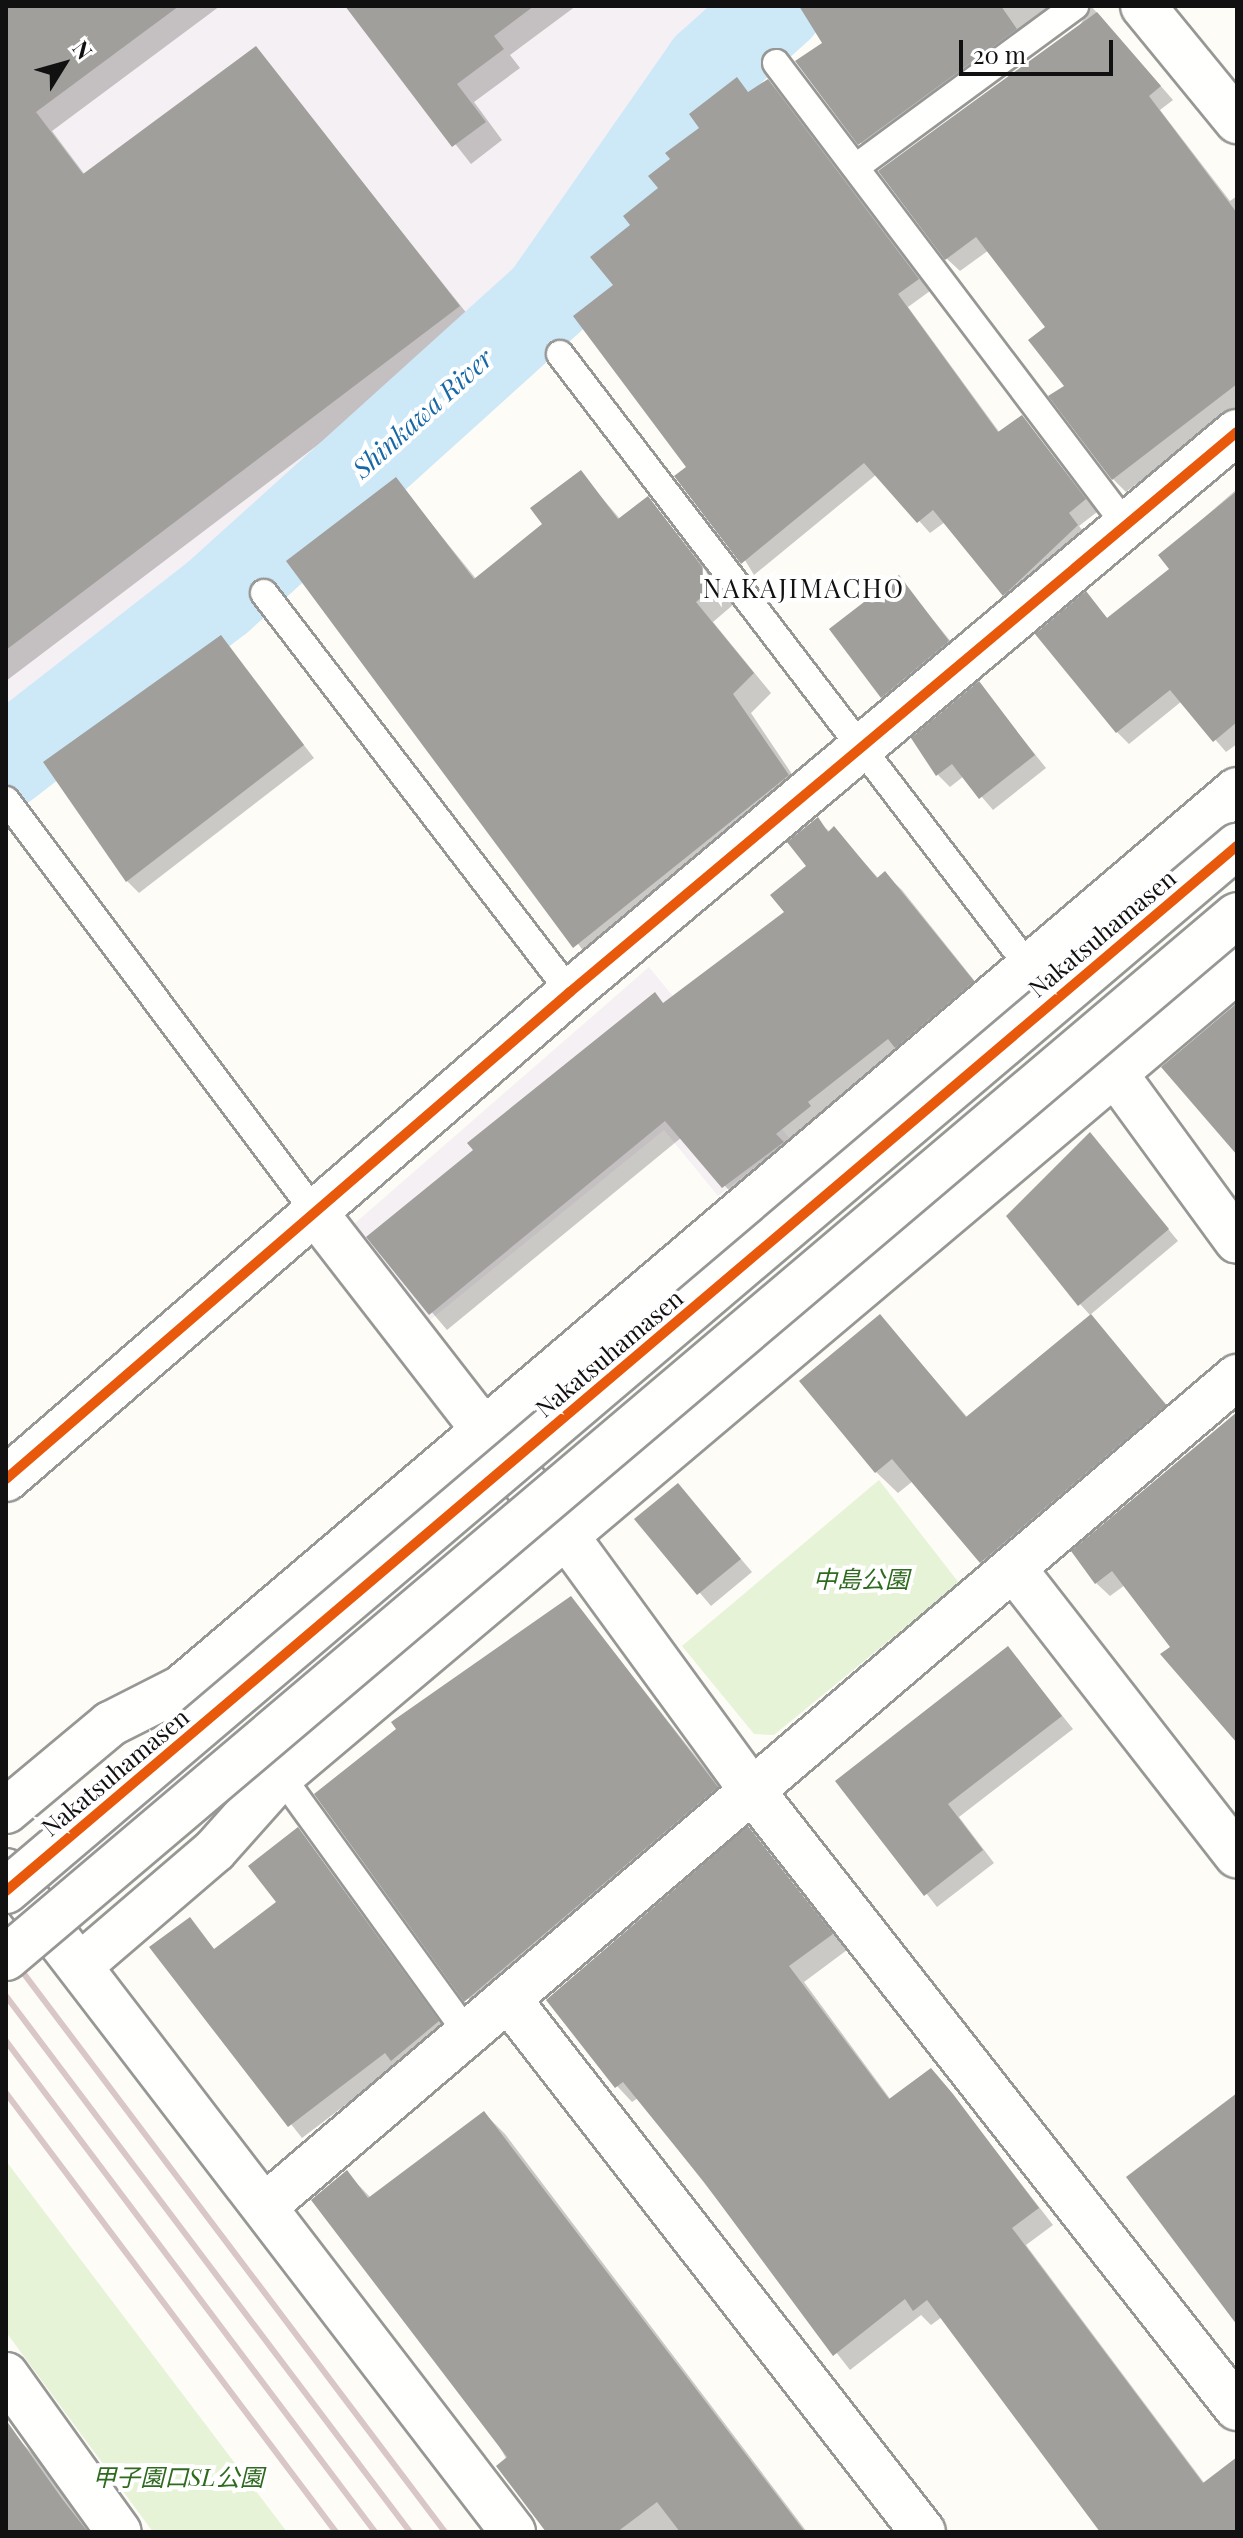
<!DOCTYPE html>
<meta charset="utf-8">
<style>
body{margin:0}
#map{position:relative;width:1243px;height:2538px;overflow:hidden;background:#fdfcf7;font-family:"Playfair Display","Noto Sans JP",serif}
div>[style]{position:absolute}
.industrial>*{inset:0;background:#f5f0f3}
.green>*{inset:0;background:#e7f3d7}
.shadow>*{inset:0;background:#0003}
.river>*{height:92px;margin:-46px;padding:0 46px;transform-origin:46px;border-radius:46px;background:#cde8f7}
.building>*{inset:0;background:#a19f9c}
.roads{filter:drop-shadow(2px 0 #979795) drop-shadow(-2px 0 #979795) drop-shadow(0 2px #979795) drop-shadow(0 -2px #979795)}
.service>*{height:26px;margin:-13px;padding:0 13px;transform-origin:13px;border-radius:13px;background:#fffffe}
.minor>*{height:44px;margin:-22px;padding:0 22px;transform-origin:22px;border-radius:22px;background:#fffffe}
.tertiary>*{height:44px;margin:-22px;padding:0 22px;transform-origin:22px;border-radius:22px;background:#fffffe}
.rail>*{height:6px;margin:-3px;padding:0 3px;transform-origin:3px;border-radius:3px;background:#d9c6c7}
.bridges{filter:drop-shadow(2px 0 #979795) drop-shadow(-2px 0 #979795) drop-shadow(0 2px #979795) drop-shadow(0 -2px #979795)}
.tertiary-bridge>*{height:44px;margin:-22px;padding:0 22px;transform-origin:22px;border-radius:22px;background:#fffffe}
.cycleway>*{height:10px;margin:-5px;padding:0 5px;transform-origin:5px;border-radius:5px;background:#e8590c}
span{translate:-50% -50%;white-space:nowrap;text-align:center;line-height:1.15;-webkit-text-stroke:8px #fff;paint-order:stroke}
.street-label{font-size:24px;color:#111}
.park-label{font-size:24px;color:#2f6b1f;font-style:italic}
.water-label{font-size:26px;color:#1768a6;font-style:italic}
.neighbourhood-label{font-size:26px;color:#111;letter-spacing:2px}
.frame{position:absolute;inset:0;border:8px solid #111;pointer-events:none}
.north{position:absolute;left:24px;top:24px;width:80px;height:80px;-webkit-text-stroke:6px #fff;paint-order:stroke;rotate:53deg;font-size:22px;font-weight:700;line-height:32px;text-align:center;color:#111}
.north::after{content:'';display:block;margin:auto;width:28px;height:36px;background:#111;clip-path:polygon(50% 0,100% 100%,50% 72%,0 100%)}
.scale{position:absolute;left:959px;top:40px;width:154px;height:36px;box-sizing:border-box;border:4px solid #111;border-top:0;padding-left:10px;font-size:24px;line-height:28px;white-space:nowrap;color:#111;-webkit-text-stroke:6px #fff;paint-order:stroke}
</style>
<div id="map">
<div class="industrial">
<div style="clip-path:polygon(6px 6px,755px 6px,699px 59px,536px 291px,213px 577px,6px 739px)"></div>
<div style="clip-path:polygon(649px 967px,790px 1139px,718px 1196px,664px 1130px,429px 1321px,354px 1224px)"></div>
</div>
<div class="green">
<div style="clip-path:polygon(879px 1480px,959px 1583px,774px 1735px,754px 1734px,682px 1646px)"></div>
<div style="clip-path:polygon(6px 2161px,287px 2532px,153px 2532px,6px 2332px)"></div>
</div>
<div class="shadow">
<div style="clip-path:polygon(6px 6px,220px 6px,52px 131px,85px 175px,256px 49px,476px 325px,6px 681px)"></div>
<div style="clip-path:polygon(347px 6px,576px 6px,510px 55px,520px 68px,474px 102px,502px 140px,471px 164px)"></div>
<div style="clip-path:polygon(830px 6px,1072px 6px,870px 154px,797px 61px,825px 43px)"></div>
<div style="clip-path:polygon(1091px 6px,1173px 100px,1160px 110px,1230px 201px,1237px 196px,1237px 407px,1126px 492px,1113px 479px,1066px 386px,1047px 328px,989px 250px,960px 271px,946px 258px)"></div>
<div style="clip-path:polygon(736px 80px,750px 93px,768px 81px,780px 93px,930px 291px,908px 307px,1000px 433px,1022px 417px,1097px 512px,1079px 526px,1089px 538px,1016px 606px,945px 522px,930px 533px,877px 474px,754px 575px,689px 468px,615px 286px,633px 225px,661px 188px,673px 159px)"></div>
<div style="clip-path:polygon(581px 473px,620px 519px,648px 498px,734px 604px,713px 622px,771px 693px,751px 713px,806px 795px,594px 965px,289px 561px,396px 480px,477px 580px,544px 525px)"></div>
<div style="clip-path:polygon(1237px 489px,1237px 744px,1226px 752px,1182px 701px,1129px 744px,1117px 732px,1086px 594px,1108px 619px,1171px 569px,1160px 556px)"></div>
<div style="clip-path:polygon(899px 578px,970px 665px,905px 720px,832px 630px)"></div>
<div style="clip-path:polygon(221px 638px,314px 758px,139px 893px,127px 881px)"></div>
<div style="clip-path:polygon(979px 684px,1046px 768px,993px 810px,964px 776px,950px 787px,938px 775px)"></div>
<div style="clip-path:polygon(817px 820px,830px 832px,834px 829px,879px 879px,885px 874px,902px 890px,989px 999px,741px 1204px,682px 1137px,447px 1330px,369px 1238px,787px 912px,809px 867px)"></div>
<div style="clip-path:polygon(1100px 1146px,1178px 1241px,1090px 1315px,1080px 1304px)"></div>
<div style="clip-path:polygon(880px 1316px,968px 1418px,1090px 1317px,1186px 1427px,1003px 1583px,913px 1481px,898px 1493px,876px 1472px)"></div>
<div style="clip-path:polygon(1237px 1416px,1237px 1741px,1163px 1654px,1172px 1647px,1125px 1585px,1110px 1596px,1096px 1583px)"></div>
<div style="clip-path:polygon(678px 1485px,752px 1572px,711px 1606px,637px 1519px)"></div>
<div style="clip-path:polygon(571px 1598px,734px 1805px,483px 2018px,316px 1794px)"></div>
<div style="clip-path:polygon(1008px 1648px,1073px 1729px,959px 1817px,994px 1863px,937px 1907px,838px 1781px)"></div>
<div style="clip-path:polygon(298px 1829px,450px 2034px,398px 2065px,302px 2138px,152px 1948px,189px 1920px,215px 1950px,279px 1903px)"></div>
<div style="clip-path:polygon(748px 1829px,847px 1950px,804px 1982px,891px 2100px,946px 2087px,1053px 2225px,1026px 2245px,1205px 2484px,1237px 2479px,1237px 2532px,1102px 2532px,942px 2317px,931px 2325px,921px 2315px,850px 2370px,638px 2098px,632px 2102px,617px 2086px)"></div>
<div style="clip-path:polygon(484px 2113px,505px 2134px,807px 2532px,547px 2532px,347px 2173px,371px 2198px)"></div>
<div style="clip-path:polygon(18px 2439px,36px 2457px,91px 2532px,6px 2532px,6px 2447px)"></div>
</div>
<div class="river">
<div style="left:6px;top:762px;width:269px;rotate:-37.9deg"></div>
<div style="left:218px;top:597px;width:445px;rotate:-42.1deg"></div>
<div style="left:548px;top:299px;width:282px;rotate:-55.1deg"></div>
<div style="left:709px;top:68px;width:93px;rotate:-41.9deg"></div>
</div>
<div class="building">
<div style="clip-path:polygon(6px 6px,179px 6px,36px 112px,83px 174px,256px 46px,460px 306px,6px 650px)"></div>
<div style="clip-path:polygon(345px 6px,534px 6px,494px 36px,504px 49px,457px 84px,486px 122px,452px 147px)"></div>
<div style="clip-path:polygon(799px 6px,1001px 6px,1017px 29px,858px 145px,795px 61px,822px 43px)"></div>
<div style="clip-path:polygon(1097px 12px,1161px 86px,1149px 96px,1237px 213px,1237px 384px,1112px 480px,1048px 396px,1064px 386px,1028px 340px,1045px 327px,976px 237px,945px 260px,878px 171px)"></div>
<div style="clip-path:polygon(737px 77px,748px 92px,768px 79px,919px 279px,898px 294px,998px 432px,1022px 415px,1086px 499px,1069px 513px,1078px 525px,1003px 596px,933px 510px,917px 523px,864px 463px,741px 564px,674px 476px,686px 467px,573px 316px,613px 285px,590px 257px,630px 225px,623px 216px,658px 188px,648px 176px,670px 159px,665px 153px,699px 128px,689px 114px)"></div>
<div style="clip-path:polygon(581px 470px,618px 519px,648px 496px,716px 585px,696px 602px,754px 673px,733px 694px,789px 775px,573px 948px,286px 561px,396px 477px,474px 579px,542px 524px,530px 508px)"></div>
<div style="clip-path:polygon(1237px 491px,1237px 722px,1213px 742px,1170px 690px,1116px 733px,1035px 634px,1086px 591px,1107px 618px,1169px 569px,1158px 555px)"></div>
<div style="clip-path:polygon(899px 575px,949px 641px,881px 698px,829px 629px)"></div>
<div style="clip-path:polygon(221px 635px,304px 745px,126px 882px,43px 762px)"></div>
<div style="clip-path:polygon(979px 681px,1035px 755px,979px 799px,952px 764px,936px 776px,911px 738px)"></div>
<div style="clip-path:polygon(818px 817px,828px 832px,834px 826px,877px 878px,885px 871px,974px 981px,895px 1048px,888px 1039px,808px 1102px,811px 1106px,776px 1134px,784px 1142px,722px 1188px,665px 1121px,429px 1315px,366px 1237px,473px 1150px,467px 1143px,655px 992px,663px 1003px,784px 912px,770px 895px,806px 866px,787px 842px)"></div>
<div style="clip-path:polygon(1237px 1003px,1237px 1155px,1161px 1067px)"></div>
<div style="clip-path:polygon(1090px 1132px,1169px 1229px,1078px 1306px,1006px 1216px)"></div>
<div style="clip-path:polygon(880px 1314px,966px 1417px,1091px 1314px,1166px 1405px,980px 1563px,892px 1459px,875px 1473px,799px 1381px)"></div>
<div style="clip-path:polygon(1237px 1412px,1237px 1743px,1160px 1654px,1170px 1647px,1112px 1571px,1095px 1584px,1071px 1551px)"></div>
<div style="clip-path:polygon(678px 1483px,741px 1559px,697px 1595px,634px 1519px)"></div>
<div style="clip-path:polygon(571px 1596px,718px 1787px,464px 2002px,314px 1794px,396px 1729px,391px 1722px)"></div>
<div style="clip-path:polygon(1008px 1646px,1062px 1716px,948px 1804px,983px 1850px,924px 1896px,835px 1781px)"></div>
<div style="clip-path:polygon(748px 1826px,833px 1934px,789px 1966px,889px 2099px,931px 2068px,953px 2094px,1039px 2208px,1012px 2228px,1203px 2483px,1237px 2457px,1237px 2532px,1100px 2532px,927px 2300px,913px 2311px,905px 2299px,833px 2356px,704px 2182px,623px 2082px,615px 2088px,546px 2000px)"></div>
<div style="clip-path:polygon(298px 1827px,439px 2021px,391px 2061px,385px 2053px,288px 2127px,149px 1947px,190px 1917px,214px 1949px,276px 1902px,248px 1866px)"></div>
<div style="clip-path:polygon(1237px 2093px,1237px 2325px,1126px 2177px)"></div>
<div style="clip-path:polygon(484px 2111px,805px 2532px,680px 2532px,657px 2502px,617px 2532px,546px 2532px,496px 2466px,507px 2457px,311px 2200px,347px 2170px,368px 2198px)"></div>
<div style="clip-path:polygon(6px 2420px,63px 2500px,88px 2532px,6px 2532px)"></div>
</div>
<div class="roads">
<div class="service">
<div style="left:776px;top:63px;width:578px;rotate:52.87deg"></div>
<div style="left:856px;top:167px;width:272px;rotate:-36.3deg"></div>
<div style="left:560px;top:354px;width:773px;rotate:52.57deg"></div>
<div style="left:264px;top:593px;width:503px;rotate:52.51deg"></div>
<div style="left:6px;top:800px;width:514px;rotate:53.15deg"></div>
<div style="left:281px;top:1776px;width:319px;rotate:54.1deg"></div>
</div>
<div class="minor">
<div style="left:314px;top:1211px;width:413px;rotate:52.2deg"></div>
<div style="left:567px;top:1537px;width:317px;rotate:53.9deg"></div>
<div style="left:754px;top:1793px;width:782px;rotate:51.86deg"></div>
<div style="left:6px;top:1479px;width:745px;rotate:-40.81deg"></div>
<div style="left:570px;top:992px;width:871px;rotate:-40.02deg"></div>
<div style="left:1014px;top:1569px;width:363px;rotate:52.1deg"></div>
<div style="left:6px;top:1811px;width:136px;rotate:-39.9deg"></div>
<div style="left:110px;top:1724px;width:80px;rotate:-26.9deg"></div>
<div style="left:181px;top:1688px;width:1386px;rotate:-40.38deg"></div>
<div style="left:6px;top:1871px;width:833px;rotate:52.51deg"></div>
<div style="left:82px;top:1964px;width:175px;rotate:-40.6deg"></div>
<div style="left:215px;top:1850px;width:99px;rotate:-48.3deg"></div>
<div style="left:281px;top:1776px;width:1250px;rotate:-40.13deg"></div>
<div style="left:509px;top:2000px;width:674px;rotate:52.11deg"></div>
<div style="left:265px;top:2206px;width:1278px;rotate:-40.46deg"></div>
<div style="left:6px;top:2375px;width:193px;rotate:54.3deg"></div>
</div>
<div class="tertiary">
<div style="left:1143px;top:6px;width:149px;rotate:50.7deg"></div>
<div style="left:1116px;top:1075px;width:205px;rotate:53.9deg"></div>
</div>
</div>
<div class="rail">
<div style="left:6px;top:1950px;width:729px;rotate:52.97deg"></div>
<div style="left:6px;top:1996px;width:671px;rotate:52.99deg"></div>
<div style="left:6px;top:2041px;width:614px;rotate:53.07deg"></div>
<div style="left:6px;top:2093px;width:549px;rotate:53.07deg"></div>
</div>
<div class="bridges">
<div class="tertiary-bridge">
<div style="left:6px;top:1891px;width:1615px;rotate:-40.33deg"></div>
<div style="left:6px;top:1958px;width:1613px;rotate:-40.27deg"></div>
</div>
</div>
<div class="cycleway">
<div style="left:6px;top:1479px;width:745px;rotate:-40.81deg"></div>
<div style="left:570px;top:992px;width:871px;rotate:-40.02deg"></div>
<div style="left:6px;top:1891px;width:1615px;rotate:-40.33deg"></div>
</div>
<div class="street-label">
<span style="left:1102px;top:933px;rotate:-40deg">Nakatsuhamasen</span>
<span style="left:609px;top:1353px;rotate:-40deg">Nakatsuhamasen</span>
<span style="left:115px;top:1772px;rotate:-40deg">Nakatsuhamasen</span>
</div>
<div class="park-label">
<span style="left:861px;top:1579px">中島公園</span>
<span style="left:178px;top:2477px">甲子園口SL公園</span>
</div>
<div class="water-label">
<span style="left:422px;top:413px;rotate:-42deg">Shinkawa River</span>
</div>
<div class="neighbourhood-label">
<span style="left:804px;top:588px">NAKAJIMACHO</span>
</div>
<div class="frame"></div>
<div class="north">N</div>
<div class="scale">20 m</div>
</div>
